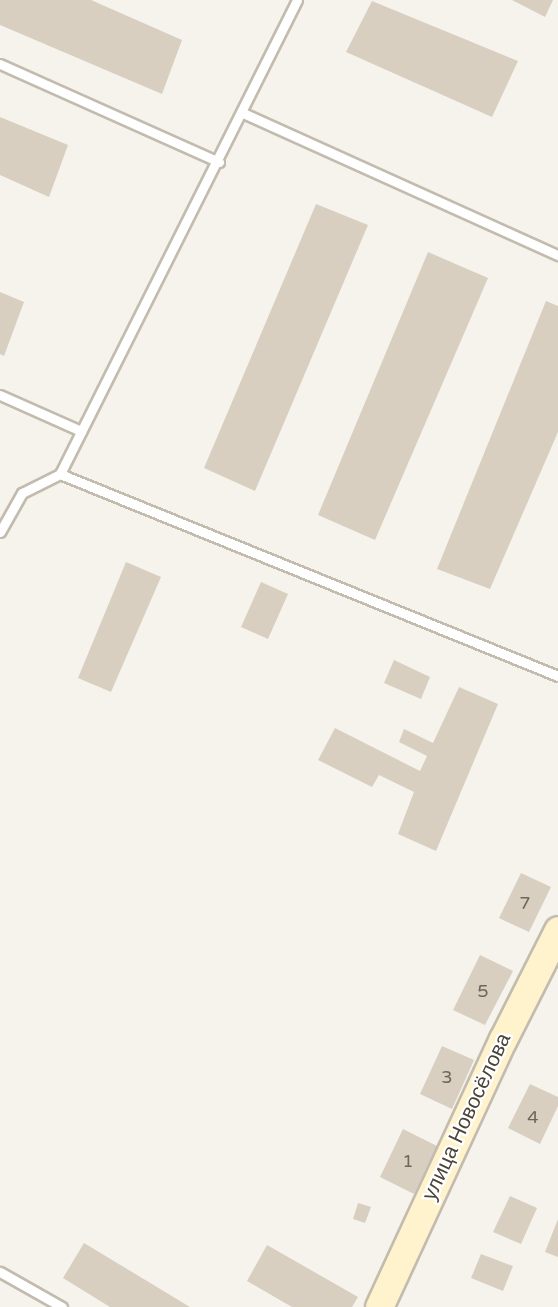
<!DOCTYPE html>
<meta charset="utf-8">
<style>
body{margin:0}
#map{position:relative;width:558px;height:1307px;overflow:hidden;background:#f6f3ec;font-family:"Varela Round",sans-serif}
div>[style]{position:absolute}
.building>*{inset:0;background:#d8cfc1}
.roads{filter:drop-shadow(2px 0 #c2bbae) drop-shadow(-2px 0 #c2bbae) drop-shadow(0 2px #c2bbae) drop-shadow(0 -2px #c2bbae)}
.lane>*{height:9px;margin:-4.5px;padding:0 4.5px;transform-origin:4.5px;border-radius:4.5px;background:#fff}
.secondary>*{height:27px;margin:-13.5px;padding:0 13.5px;transform-origin:13.5px;border-radius:13.5px;background:#fff3cd}
span{translate:-50% -50%;white-space:nowrap;text-align:center;line-height:1.15;-webkit-text-stroke:4.5px #fff;paint-order:stroke}
.number-label{font-size:18px;color:#6e675b}
.number-label span{-webkit-text-stroke-width:0}
.street-label{font-size:21px;color:#4b4439}
</style>
<div id="map">
<div class="building">
<div style="clip-path:polygon(0 0,91px 0,182px 40px,162px 94px,0 25px)"></div>
<div style="clip-path:polygon(512px 0,553px 0,545px 17px)"></div>
<div style="clip-path:polygon(372px 1px,518px 61px,492px 117px,346px 52px)"></div>
<div style="clip-path:polygon(0 117px,68px 145px,49px 197px,0 175px)"></div>
<div style="clip-path:polygon(316px 204px,368px 225px,255px 491px,204px 468px)"></div>
<div style="clip-path:polygon(428px 252px,488px 278px,375px 540px,318px 515px)"></div>
<div style="clip-path:polygon(0 292px,24px 302px,4px 356px,0 354px)"></div>
<div style="clip-path:polygon(546px 301px,558px 306px,558px 432px,490px 589px,437px 569px)"></div>
<div style="clip-path:polygon(126px 562px,161px 577px,111px 692px,78px 678px)"></div>
<div style="clip-path:polygon(261px 582px,288px 594px,268px 639px,241px 627px)"></div>
<div style="clip-path:polygon(394px 660px,430px 677px,421px 699px,384px 683px)"></div>
<div style="clip-path:polygon(459px 687px,498px 704px,436px 851px,398px 834px,414px 792px,379px 775px,372px 787px,318px 760px,335px 728px,420px 771px,427px 756px,399px 742px,404px 729px,433px 743px)"></div>
<div style="clip-path:polygon(521px 873px,551px 887px,529px 932px,499px 918px)"></div>
<div style="clip-path:polygon(480px 955px,513px 971px,485px 1025px,453px 1010px)"></div>
<div style="clip-path:polygon(442px 1046px,474px 1060px,452px 1109px,420px 1094px)"></div>
<div style="clip-path:polygon(530px 1084px,558px 1097px,558px 1106px,540px 1144px,508px 1128px)"></div>
<div style="clip-path:polygon(403px 1129px,437px 1146px,414px 1194px,380px 1177px)"></div>
<div style="clip-path:polygon(510px 1196px,537px 1208px,521px 1244px,493px 1232px)"></div>
<div style="clip-path:polygon(358px 1203px,371px 1207px,365px 1223px,353px 1219px)"></div>
<div style="clip-path:polygon(558px 1219px,558px 1257px,545px 1252px)"></div>
<div style="clip-path:polygon(84px 1243px,190px 1307px,110px 1307px,63px 1278px)"></div>
<div style="clip-path:polygon(267px 1245px,358px 1297px,352px 1307px,292px 1307px,247px 1281px)"></div>
<div style="clip-path:polygon(481px 1254px,513px 1266px,503px 1291px,471px 1278px)"></div>
</div>
<div class="roads">
<div class="lane">
<div style="left:297px;top:0;width:530px;rotate:116.57deg"></div>
<div style="left:60px;top:474px;width:537px;rotate:22.08deg"></div>
<div style="left:0;top:64px;width:240px;rotate:24.1deg"></div>
<div style="left:243px;top:113px;width:346px;rotate:24.3deg"></div>
<div style="left:0;top:395px;width:89px;rotate:24deg"></div>
<div style="left:0;top:532px;width:45px;rotate:-60.6deg"></div>
<div style="left:22px;top:493px;width:42px;rotate:-26.6deg"></div>
<div style="left:0;top:1272px;width:71px;rotate:29.4deg"></div>
</div>
<div class="secondary">
<div style="left:379px;top:1307px;width:295px;rotate:-65.2deg"></div>
<div style="left:503px;top:1039px;width:122px;rotate:-63.2deg"></div>
</div>
</div>
<div class="number-label">
<span style="left:525px;top:903px">7</span>
<span style="left:483px;top:991px">5</span>
<span style="left:447px;top:1077px">3</span>
<span style="left:533px;top:1117px">4</span>
<span style="left:408px;top:1161px">1</span>
</div>
<div class="street-label">
<span style="left:467px;top:1117px;rotate:-65deg">улица Новосёлова</span>
</div>
</div>
